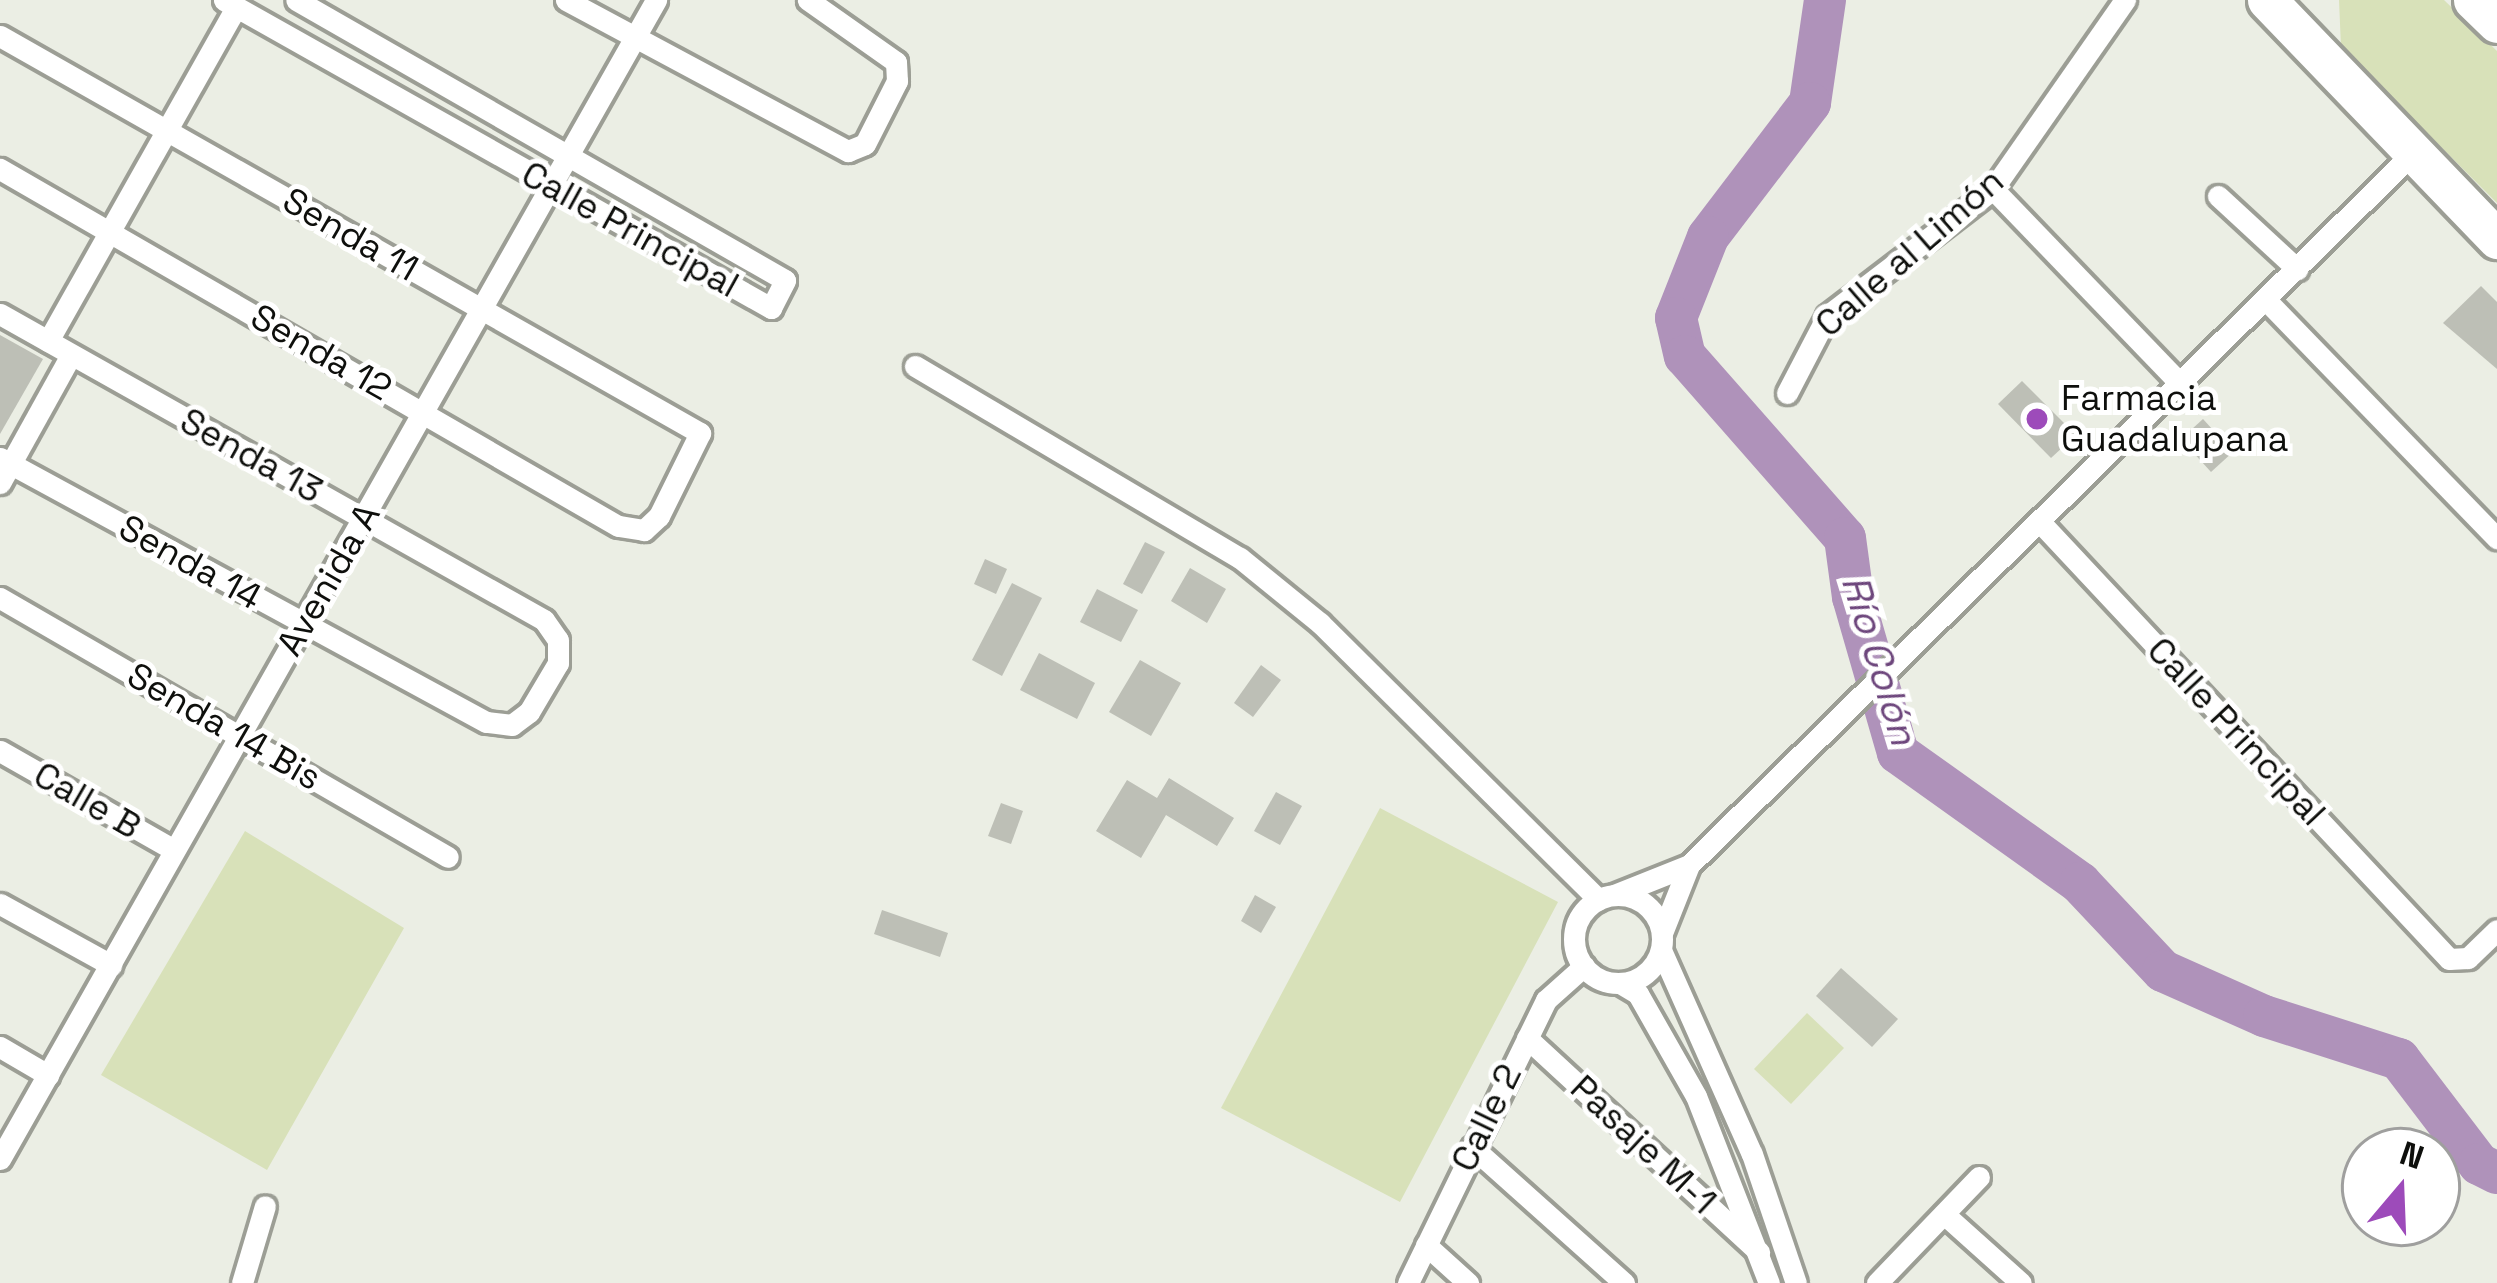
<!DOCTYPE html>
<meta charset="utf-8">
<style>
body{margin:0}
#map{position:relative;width:2497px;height:1283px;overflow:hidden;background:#ebeee4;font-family:"Space Grotesk",sans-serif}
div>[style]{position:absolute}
.green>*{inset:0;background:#d8e1b9}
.river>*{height:42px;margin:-21px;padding:0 21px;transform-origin:21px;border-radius:21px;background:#af92ba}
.building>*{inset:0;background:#bdbfb6}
.roads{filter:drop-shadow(3px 0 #9c9e95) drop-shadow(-3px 0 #9c9e95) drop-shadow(0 3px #9c9e95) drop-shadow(0 -3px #9c9e95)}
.street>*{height:21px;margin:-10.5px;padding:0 10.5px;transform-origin:10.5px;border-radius:10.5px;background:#fff}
.street>.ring{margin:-10.5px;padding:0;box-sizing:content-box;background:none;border:21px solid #fff;border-radius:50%}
.highway>*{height:39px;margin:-19.5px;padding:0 19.5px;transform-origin:19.5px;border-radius:19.5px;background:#fff}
.dots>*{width:33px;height:33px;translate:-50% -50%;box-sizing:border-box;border:6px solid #fff;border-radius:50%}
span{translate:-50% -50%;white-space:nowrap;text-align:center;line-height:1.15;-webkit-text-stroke:10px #fff;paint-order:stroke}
.street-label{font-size:36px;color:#0e0f0c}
.poi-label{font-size:36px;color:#0e0f0c}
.left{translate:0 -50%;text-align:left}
.water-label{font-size:39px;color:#6d467c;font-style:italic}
.north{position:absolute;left:2341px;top:1127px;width:120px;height:120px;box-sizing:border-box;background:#fff;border:3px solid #9f9f9e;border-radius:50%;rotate:19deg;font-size:33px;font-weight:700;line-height:48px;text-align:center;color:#0e0f0c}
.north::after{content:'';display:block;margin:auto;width:42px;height:54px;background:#9d4bba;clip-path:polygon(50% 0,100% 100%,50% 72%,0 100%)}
</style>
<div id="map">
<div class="green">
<div style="clip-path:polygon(2339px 0,2444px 0,2497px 51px,2497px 203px,2341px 47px)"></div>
<div style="clip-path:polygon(1380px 808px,1558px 902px,1400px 1202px,1221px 1108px)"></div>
<div style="clip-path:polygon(245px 831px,404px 928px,267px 1170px,101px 1075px)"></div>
<div style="clip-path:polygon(1807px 1013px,1844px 1048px,1791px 1104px,1754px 1069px)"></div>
</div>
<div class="river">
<div style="left:1825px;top:0;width:104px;rotate:98.3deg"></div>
<div style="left:1810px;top:103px;width:168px;rotate:127.3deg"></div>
<div style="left:1708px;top:237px;width:87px;rotate:111.6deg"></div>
<div style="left:1676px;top:318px;width:39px;rotate:77deg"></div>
<div style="left:1685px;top:356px;width:242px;rotate:48.7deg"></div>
<div style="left:1845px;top:538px;width:60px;rotate:82.3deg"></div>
<div style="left:1853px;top:597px;width:162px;rotate:73.9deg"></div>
<div style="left:1898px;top:753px;width:224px;rotate:35.5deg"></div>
<div style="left:2080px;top:883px;width:121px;rotate:46.7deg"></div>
<div style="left:2163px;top:971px;width:111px;rotate:24deg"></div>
<div style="left:2264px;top:1016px;width:142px;rotate:17.7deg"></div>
<div style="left:2399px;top:1059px;width:132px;rotate:52.7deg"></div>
<div style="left:2479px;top:1164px;width:20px;rotate:27deg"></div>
</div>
<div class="building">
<div style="clip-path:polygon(2481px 286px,2497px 302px,2497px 369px,2443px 323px)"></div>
<div style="clip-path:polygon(0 335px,43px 359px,0 434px)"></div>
<div style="clip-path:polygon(2022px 381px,2076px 435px,2051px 458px,1998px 404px)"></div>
<div style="clip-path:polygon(2203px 419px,2233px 452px,2211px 472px,2181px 439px)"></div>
<div style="clip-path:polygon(1145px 542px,1165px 552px,1142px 594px,1123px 584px)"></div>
<div style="clip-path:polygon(985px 559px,1007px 569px,996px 594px,974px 584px)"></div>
<div style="clip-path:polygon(1190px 568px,1226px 589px,1207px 623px,1171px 601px)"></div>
<div style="clip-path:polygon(1012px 583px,1042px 598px,1002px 676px,972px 660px)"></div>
<div style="clip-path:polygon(1097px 589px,1138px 610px,1121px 642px,1080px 622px)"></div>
<div style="clip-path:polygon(1039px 653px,1095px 683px,1077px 719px,1020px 690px)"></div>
<div style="clip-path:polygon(1140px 660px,1181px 683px,1151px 736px,1109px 712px)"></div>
<div style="clip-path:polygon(1261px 665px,1281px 680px,1253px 717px,1234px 703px)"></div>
<div style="clip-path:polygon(1169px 778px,1234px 818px,1217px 846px,1166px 815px,1141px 858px,1096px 831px,1127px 780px,1157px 798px)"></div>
<div style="clip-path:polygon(1276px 792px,1302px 806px,1280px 845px,1254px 831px)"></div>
<div style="clip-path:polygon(1001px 803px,1023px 811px,1011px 844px,988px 836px)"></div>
<div style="clip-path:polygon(1255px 895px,1276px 907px,1261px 933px,1241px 921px)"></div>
<div style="clip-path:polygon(882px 910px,948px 933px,940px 957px,874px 934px)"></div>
<div style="clip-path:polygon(1841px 968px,1898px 1019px,1872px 1047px,1816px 996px)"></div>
</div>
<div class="roads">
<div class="street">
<div style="left:224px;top:0;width:628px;rotate:29.38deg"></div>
<div style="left:771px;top:308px;width:31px;rotate:-63deg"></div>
<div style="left:785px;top:280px;width:563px;rotate:-150.2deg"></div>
<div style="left:566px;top:0;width:320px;rotate:28.2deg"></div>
<div style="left:848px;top:151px;width:18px;rotate:-22deg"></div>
<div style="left:865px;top:144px;width:71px;rotate:-63.1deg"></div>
<div style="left:897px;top:81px;width:19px;rotate:-93deg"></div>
<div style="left:896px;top:62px;width:108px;rotate:-144.8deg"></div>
<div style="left:0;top:36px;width:805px;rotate:29.56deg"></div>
<div style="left:700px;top:433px;width:93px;rotate:116.3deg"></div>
<div style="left:659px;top:516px;width:21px;rotate:137deg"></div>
<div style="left:644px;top:530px;width:26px;rotate:-171deg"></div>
<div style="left:618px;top:526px;width:714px;rotate:-149.99deg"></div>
<div style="left:1993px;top:189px;width:269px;rotate:46.1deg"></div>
<div style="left:2218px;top:196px;width:108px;rotate:42.7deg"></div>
<div style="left:2266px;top:300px;width:332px;rotate:45.9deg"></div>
<div style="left:0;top:314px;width:624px;rotate:29.36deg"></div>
<div style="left:544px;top:620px;width:24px;rotate:55deg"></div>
<div style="left:558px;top:640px;width:23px;rotate:90deg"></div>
<div style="left:558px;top:663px;width:57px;rotate:120.6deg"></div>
<div style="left:529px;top:712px;width:21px;rotate:143deg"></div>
<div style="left:512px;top:725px;width:26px;rotate:-173deg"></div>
<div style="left:486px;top:722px;width:553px;rotate:-151.49deg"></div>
<div style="left:48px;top:341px;width:383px;rotate:-60.6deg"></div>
<div style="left:915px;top:366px;width:377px;rotate:30.6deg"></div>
<div style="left:1240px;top:558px;width:103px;rotate:39.1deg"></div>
<div style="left:1320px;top:623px;width:392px;rotate:44.8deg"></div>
<div style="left:1787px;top:393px;width:87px;rotate:-62.5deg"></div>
<div style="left:1827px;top:316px;width:209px;rotate:-37.4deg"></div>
<div style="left:1993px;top:189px;width:231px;rotate:-55.1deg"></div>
<div style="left:0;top:483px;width:146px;rotate:-61deg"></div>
<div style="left:2039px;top:521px;width:600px;rotate:46.89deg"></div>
<div style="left:2449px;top:959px;width:19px;rotate:-3deg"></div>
<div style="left:2468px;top:958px;width:40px;rotate:-44deg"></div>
<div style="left:0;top:598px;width:517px;rotate:30.03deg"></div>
<div style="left:0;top:751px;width:200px;rotate:29.6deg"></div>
<div style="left:1614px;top:895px;width:81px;rotate:-21.8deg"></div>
<div style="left:1689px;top:865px;width:1015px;rotate:-44.52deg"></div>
<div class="ring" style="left:1574px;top:895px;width:67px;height:67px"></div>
<div style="left:0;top:904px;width:127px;rotate:28.8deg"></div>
<div style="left:1662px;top:933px;width:73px;rotate:-68.3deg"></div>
<div style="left:1661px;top:950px;width:223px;rotate:66deg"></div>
<div style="left:1752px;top:1154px;width:136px;rotate:71.2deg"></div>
<div style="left:1620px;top:983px;width:21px;rotate:31deg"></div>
<div style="left:1638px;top:994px;width:117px;rotate:60.4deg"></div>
<div style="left:1696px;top:1096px;width:201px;rotate:68.7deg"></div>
<div style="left:1527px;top:1038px;width:316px;rotate:42.7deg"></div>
<div style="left:0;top:1047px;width:56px;rotate:30.3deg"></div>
<div style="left:1472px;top:1147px;width:204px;rotate:41.8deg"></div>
<div style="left:0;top:1159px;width:1332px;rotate:-60.49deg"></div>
<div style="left:1944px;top:1214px;width:103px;rotate:41.9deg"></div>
<div style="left:1426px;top:1245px;width:57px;rotate:42.1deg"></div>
<div style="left:242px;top:1283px;width:80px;rotate:-73.4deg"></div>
<div style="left:1408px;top:1283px;width:315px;rotate:-64deg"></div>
<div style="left:1546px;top:1000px;width:51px;rotate:-41.8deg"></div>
<div style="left:1877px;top:1283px;width:147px;rotate:-46.1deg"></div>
</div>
<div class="highway">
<div style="left:2267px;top:0;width:332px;rotate:46.1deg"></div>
<div style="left:2473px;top:0;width:33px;rotate:44deg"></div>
</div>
</div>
<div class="dots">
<div style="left:2037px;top:419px;background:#9d4bba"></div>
</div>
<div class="street-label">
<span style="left:630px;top:230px;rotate:29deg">Calle Principal</span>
<span style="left:350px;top:235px;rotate:30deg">Senda 11</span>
<span style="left:1910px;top:253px;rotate:-41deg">Calle al Limón</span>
<span style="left:321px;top:353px;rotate:30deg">Senda 12</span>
<span style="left:251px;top:456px;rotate:29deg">Senda 13</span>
<span style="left:190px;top:563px;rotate:29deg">Senda 14</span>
<span style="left:329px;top:580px;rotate:-60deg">Avenida A</span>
<span style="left:224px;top:727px;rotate:30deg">Senda 14 Bis</span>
<span style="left:2236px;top:732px;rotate:47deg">Calle Principal</span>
<span style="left:87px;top:801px;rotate:30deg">Calle B</span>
<span style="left:1487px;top:1118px;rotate:-64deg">Calle 2</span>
<span style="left:1643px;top:1145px;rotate:43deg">Pasaje M-1</span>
</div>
<div class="poi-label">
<span class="left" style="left:2061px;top:419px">Farmacia<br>Guadalupana</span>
</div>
<div class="water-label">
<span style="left:1879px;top:660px;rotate:73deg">Río Colón</span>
</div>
<div class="north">N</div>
</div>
